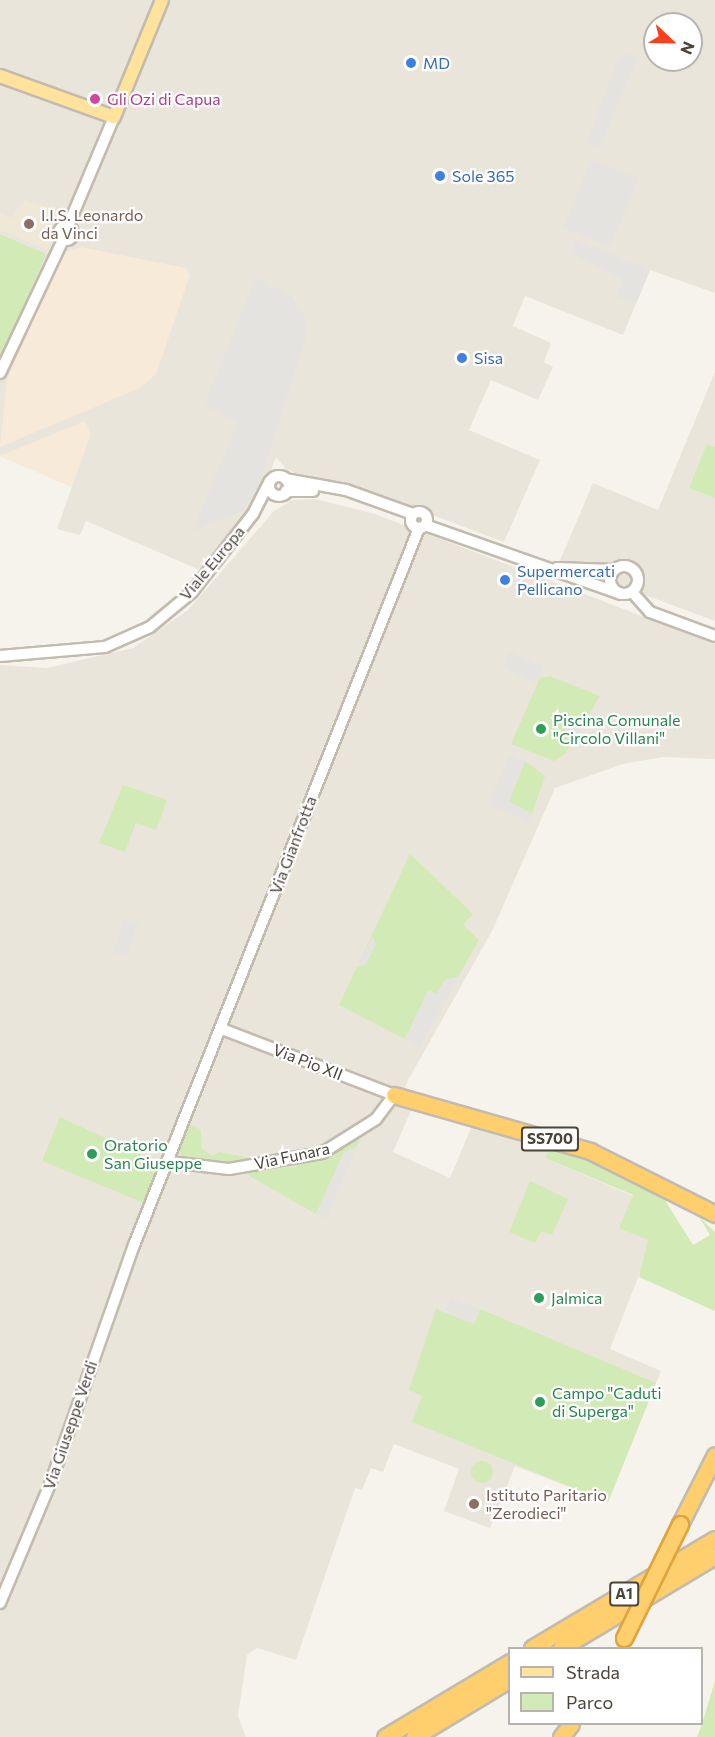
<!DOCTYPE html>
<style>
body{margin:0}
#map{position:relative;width:715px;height:1737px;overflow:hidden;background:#f6f3ec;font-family:Commissioner,sans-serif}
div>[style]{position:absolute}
.residential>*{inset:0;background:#eae5da}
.commercial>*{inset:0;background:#f7ead8}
.education>*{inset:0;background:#efe8d6}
.green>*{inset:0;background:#d2eab5}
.round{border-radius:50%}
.parking>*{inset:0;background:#e5e3e0}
.roads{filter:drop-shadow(2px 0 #c2bbae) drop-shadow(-2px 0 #c2bbae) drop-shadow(0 2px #c2bbae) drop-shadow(0 -2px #c2bbae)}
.minor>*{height:10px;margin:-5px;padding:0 5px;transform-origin:5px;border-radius:5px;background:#fff}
.minor>.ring{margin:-5px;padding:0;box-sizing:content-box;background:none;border:10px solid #fff;border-radius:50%}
.major>*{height:12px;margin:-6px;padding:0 6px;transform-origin:6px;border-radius:6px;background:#ffe39c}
.highway>*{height:15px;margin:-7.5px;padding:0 7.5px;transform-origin:7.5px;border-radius:7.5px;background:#ffcf6e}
.bridges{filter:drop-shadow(2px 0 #e0a43c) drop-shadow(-2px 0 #e0a43c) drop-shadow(0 2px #e0a43c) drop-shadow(0 -2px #e0a43c)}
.highway-bridge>*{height:15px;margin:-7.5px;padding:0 7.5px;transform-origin:7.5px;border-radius:7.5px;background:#ffcf6e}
.dots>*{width:16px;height:16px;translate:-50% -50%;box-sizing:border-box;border:3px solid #fff;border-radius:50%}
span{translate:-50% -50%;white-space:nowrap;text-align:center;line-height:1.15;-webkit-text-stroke:4.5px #fff;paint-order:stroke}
.shield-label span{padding:2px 4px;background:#fff;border:2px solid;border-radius:4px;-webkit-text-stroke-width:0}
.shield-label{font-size:15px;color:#4b4439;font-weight:700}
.shop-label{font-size:16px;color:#366cbe}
.left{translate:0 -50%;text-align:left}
.hotel-label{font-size:16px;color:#b23c85}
.education-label{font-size:16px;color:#785e54}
.street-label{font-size:16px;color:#4b4439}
.leisure-label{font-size:16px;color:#27864d}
.legend{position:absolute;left:508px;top:1647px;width:195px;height:78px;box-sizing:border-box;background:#fff;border:2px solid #b7b4b0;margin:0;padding:8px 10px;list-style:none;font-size:18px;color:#4b4439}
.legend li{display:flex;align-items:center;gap:12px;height:30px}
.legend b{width:30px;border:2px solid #b7b4b0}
.north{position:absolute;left:643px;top:12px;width:60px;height:60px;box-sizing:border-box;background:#fff;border:2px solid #b7b4b0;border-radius:50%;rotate:112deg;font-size:16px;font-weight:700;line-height:24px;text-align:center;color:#4b4439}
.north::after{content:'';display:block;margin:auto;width:21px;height:27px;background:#fc3f1d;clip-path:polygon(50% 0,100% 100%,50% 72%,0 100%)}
</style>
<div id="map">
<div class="residential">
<div style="clip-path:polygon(evenodd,0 0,715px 0,715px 293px,650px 270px,623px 335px,525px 296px,513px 326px,551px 343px,544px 362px,553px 367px,538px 400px,491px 380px,469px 430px,540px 460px,504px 542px,342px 481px,308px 479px,286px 469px,276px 457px,253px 514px,207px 573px,86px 521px,80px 535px,57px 529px,72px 487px,0 456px,0 0,655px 24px,691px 24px,691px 60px,655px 60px,655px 24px)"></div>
<div style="clip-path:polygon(715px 372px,715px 621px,559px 563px,593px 483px,658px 510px)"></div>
<div style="clip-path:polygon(315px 499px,375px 514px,715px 644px,715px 759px,663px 757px,623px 764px,555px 788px,492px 931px,407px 1082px,400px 1102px,413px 1106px,393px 1152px,450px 1178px,473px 1123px,550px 1146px,545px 1158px,633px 1196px,648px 1240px,647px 1255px,610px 1349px,661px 1371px,608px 1502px,515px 1466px,490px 1528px,444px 1511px,459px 1469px,394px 1444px,383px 1472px,371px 1468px,362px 1490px,355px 1488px,296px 1660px,257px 1648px,247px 1655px,238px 1716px,246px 1737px,0 1737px,0 665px,47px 668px,133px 648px,188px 610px,274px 511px,292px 500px)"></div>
</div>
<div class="commercial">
<div style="clip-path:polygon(81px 247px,186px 268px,190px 275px,156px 374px,140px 388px,0 447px,7px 380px,62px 253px)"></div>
<div style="clip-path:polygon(85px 421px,91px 433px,72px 487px,0 456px)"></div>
</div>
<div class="education">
<div style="clip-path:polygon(24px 200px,63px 212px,47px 250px,0 230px,0 213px,11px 218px)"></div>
</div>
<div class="green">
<div style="clip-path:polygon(0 234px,46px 254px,0 360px)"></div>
<div style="clip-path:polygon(707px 444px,715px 447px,715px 498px,689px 488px)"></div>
<div style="clip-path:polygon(550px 676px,600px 696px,565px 754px,554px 761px,511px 744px,540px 678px)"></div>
<div style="clip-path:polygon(525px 761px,545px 776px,532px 814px,509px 801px)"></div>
<div style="clip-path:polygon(123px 785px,167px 800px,156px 830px,136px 823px,125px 852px,99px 843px)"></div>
<div style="clip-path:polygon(410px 854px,473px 914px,463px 925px,479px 940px,458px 977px,445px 980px,436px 994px,428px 991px,405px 1039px,339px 1005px)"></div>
<div style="clip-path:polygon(60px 1117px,161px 1164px,149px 1205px,42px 1161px)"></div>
<div style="clip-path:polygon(189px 1124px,201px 1130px,201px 1148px,212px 1156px,219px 1152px,250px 1158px,248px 1162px,184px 1159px,179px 1151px)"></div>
<div style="clip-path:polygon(360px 1137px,357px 1147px,344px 1152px,316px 1214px,248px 1175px,249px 1170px,294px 1167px)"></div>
<div style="clip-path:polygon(550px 1146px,614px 1169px,663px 1197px,693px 1245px,710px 1235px,699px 1217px,715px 1232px,715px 1311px,639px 1277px,648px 1240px,619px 1228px,633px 1195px,545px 1158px)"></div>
<div style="clip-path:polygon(530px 1181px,568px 1199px,552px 1235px,541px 1231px,535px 1243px,509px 1232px)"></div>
<div style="clip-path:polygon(436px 1309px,474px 1324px,480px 1309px,656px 1383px,608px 1502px,412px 1422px,422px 1396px,409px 1390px)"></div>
<div class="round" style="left:471px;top:1461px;width:22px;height:22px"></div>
<div style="clip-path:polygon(715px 1681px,715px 1737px,697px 1737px,702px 1724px)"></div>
</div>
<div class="parking">
<div style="clip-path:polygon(628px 52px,638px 56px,600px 148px,586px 143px,617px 61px)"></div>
<div style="clip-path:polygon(591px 159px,639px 178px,610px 247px,563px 228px)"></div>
<div style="clip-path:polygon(576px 240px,650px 270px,636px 304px,617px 296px,623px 280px,571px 253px)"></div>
<div style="clip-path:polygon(255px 278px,292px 296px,305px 318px,305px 341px,258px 486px,242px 511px,192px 532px,238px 422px,204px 405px)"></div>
<div style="clip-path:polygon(510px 652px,544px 666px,536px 683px,502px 668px)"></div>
<div class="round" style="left:565px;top:716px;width:18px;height:18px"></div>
<div style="clip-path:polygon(510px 754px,525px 761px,509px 801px,532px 814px,528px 822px,488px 805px)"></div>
<div style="clip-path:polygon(124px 919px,138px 924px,126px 956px,113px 952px)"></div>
<div style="clip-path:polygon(372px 936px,376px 944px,366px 964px,357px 967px)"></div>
<div style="clip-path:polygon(458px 977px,420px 1047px,405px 1039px,429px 990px,436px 994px,445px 980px)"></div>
<div style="clip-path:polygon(357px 1147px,326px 1220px,317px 1212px,344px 1152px)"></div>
<div style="clip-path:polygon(451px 1297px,479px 1309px,473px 1323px,445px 1311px)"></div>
</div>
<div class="roads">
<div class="minor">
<div class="ring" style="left:59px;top:226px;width:4px;height:4px"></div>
<div style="left:68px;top:226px;width:118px;rotate:-67.1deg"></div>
<div style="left:0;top:373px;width:147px;rotate:-64.7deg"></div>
<div class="ring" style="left:269px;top:476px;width:10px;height:10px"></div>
<div style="left:285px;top:479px;width:62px;rotate:10.2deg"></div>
<div style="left:346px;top:490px;width:71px;rotate:19.7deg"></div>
<div style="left:286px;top:491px;width:27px"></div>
<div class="ring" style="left:411px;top:512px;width:6px;height:6px"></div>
<div style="left:425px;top:525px;width:208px;rotate:19.4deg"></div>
<div class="ring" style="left:610px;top:566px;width:18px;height:18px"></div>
<div style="left:557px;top:568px;width:56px;rotate:2deg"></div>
<div style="left:632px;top:592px;width:27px;rotate:48deg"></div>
<div style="left:650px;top:612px;width:69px;rotate:20.3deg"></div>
<div style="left:0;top:656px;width:105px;rotate:-4.9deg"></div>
<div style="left:105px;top:647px;width:49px;rotate:-24deg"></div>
<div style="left:150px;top:627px;width:55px;rotate:-39.8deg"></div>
<div style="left:192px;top:592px;width:99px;rotate:-52deg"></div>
<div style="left:253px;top:514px;width:37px;rotate:-63deg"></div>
<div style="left:170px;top:1162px;width:59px;rotate:6.8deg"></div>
<div style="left:229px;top:1169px;width:94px;rotate:-9.8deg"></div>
<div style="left:322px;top:1153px;width:64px;rotate:-32.2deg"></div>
<div style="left:376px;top:1119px;width:30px;rotate:-53deg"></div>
<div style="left:394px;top:1095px;width:184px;rotate:-159deg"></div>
<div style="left:0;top:1603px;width:134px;rotate:-67.2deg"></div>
<div style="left:52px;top:1479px;width:248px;rotate:-70.7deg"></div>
<div style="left:134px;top:1245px;width:772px;rotate:-68.32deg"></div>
</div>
<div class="major">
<div style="left:0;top:76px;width:121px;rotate:19.8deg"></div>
<div style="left:114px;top:117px;width:126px;rotate:-67.7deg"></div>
</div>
<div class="highway">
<div style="left:394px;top:1095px;width:204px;rotate:15.9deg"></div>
<div style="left:590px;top:1151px;width:140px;rotate:26.7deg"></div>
<div style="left:680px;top:1524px;width:77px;rotate:-63.1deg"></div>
<div style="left:532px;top:1648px;width:213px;rotate:-30.8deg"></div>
<div style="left:561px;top:1648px;width:179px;rotate:-30.9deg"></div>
<div style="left:385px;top:1737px;width:146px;rotate:-31deg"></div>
<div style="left:414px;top:1737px;width:112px;rotate:-31.1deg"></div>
<div style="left:561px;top:1737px;width:16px;rotate:-52deg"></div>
</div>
</div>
<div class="bridges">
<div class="highway-bridge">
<div style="left:624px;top:1638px;width:127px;rotate:-63.8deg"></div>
</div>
</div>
<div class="dots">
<div style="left:411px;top:63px;background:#3f7fe0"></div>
<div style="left:95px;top:99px;background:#d1479c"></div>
<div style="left:440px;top:176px;background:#3f7fe0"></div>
<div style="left:29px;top:224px;background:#8d6e63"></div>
<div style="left:462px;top:358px;background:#3f7fe0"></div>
<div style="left:505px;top:580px;background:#3f7fe0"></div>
<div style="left:541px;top:729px;background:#2e9e5b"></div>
<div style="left:92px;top:1154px;background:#2e9e5b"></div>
<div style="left:539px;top:1298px;background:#2e9e5b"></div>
<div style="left:540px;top:1402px;background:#2e9e5b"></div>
<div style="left:474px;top:1504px;background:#8d6e63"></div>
</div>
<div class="shield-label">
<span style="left:550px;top:1139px">SS700</span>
<span style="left:624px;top:1594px">A1</span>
</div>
<div class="shop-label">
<span class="left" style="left:423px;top:63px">MD</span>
<span class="left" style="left:452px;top:176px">Sole 365</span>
<span class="left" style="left:474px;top:358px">Sisa</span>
<span class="left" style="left:517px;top:580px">Supermercati<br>Pellicano</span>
</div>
<div class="hotel-label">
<span class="left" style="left:107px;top:99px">Gli Ozi di Capua</span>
</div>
<div class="education-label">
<span class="left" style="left:41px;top:224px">I.I.S. Leonardo<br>da Vinci</span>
<span class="left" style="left:486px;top:1504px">Istituto Paritario<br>"Zerodieci"</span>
</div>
<div class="street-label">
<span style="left:212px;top:563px;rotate:-50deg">Viale Europa</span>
<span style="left:293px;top:845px;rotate:-69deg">Via Gianfrotta</span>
<span style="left:308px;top:1062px;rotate:21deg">Via Pio XII</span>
<span style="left:292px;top:1156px;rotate:-12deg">Via Funara</span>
<span style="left:70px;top:1425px;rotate:-71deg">Via Giuseppe Verdi</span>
</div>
<div class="leisure-label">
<span class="left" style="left:553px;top:729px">Piscina Comunale<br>"Circolo Villani"</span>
<span class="left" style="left:104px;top:1154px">Oratorio<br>San Giuseppe</span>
<span class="left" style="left:551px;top:1298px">Jalmica</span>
<span class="left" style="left:552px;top:1402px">Campo "Caduti<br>di Superga"</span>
</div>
<ul class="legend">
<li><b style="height:8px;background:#ffe39c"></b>Strada</li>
<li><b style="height:16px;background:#d2eab5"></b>Parco</li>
</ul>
<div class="north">N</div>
</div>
